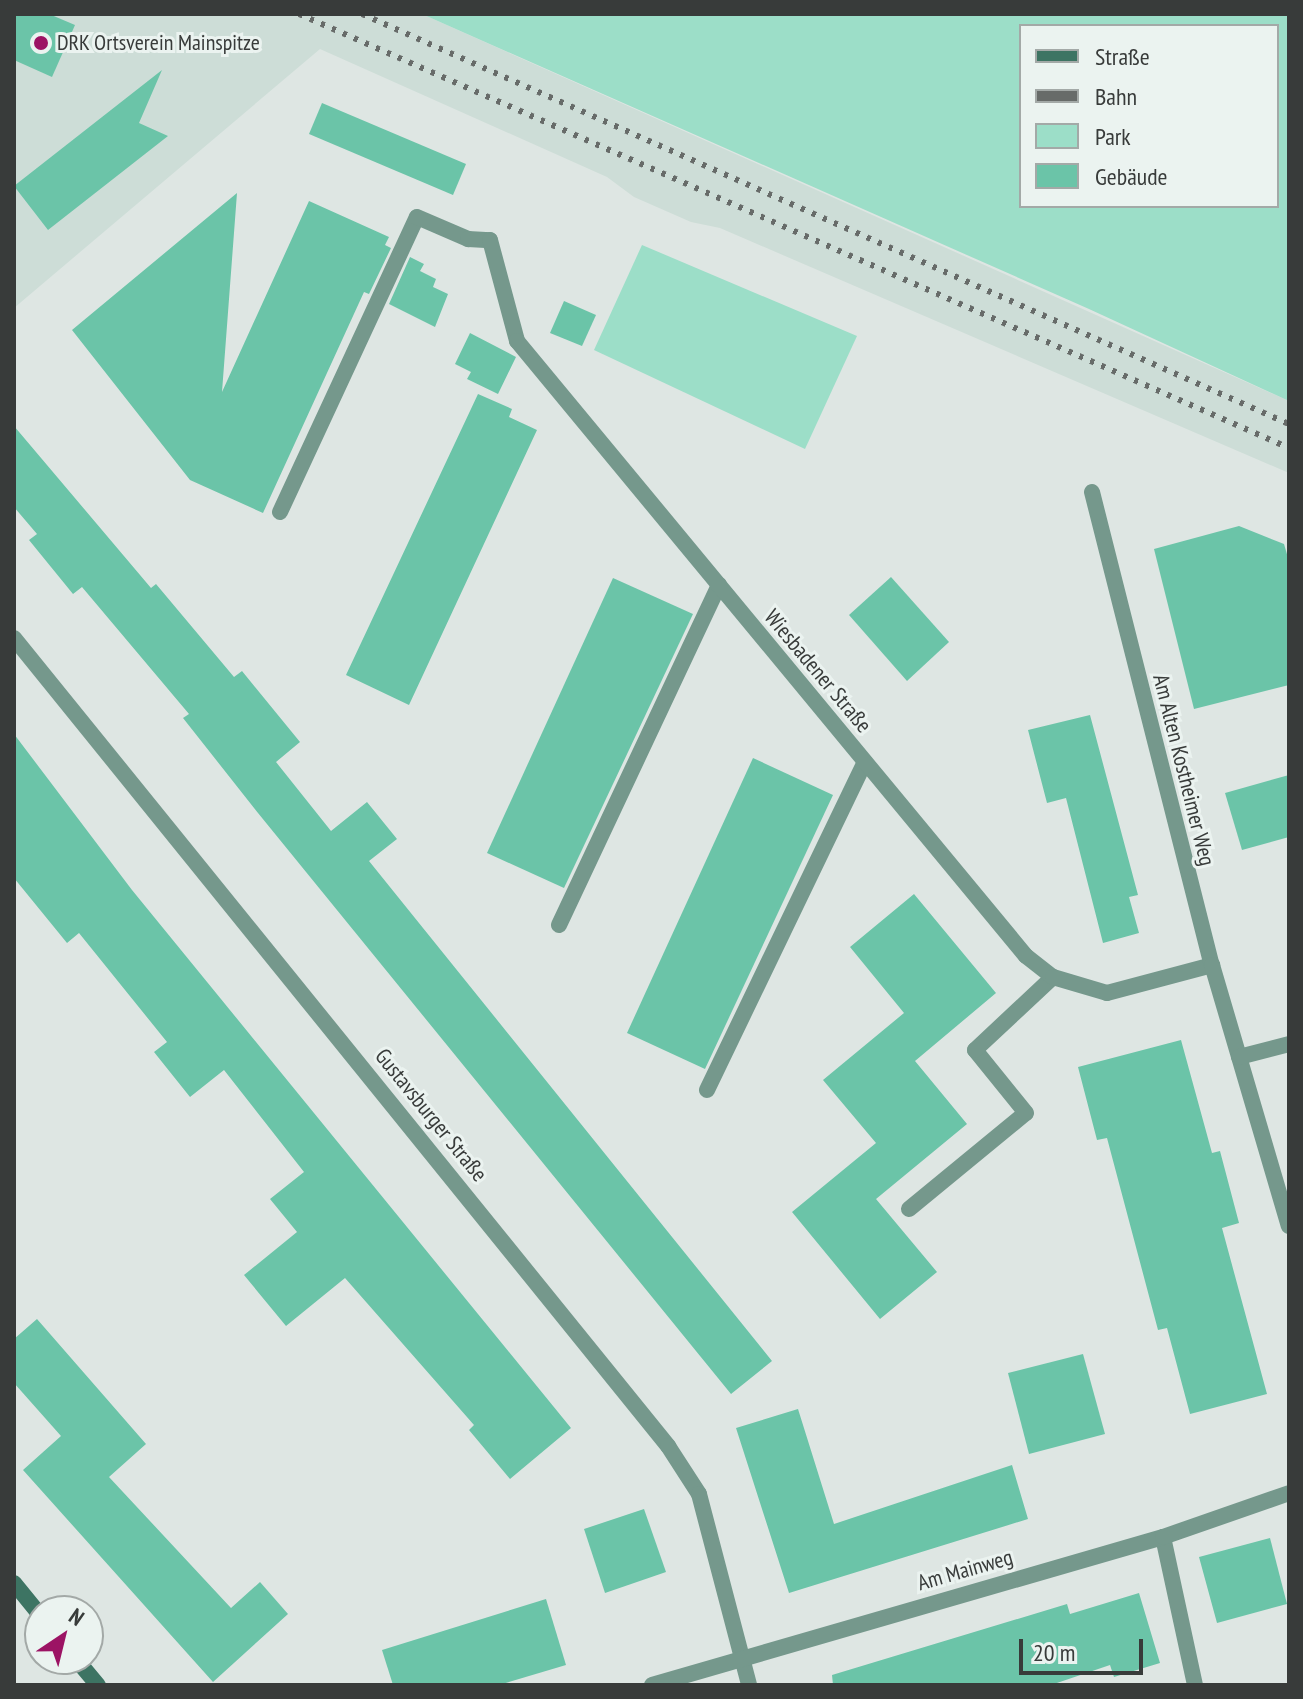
<!DOCTYPE html>
<meta charset="utf-8">
<style>
body{margin:0}
#map{position:relative;width:1303px;height:1699px;overflow:hidden;background:#dee6e3;font-family:"PT Sans Narrow",sans-serif}
div>[style]{position:absolute}
.built>*{inset:0;background:#cdddd7}
.green>*{inset:0;background:#9cdec8}
.building>*{inset:0;background:#6bc4a8}
.service>*{height:16px;margin:-8px;padding:0 8px;transform-origin:8px;border-radius:8px;background:#75988c}
.minor>*{height:16px;margin:-8px;padding:0 8px;transform-origin:8px;border-radius:8px;background:#75988c}
.secondary>*{height:16px;margin:-8px;padding:0 8px;transform-origin:8px;border-radius:8px;background:#3d7463}
.rail>*{height:6px;margin-top:-3px;transform-origin:0;background:repeating-linear-gradient(90deg,#676b69 0 4px,transparent 0 12px)}
.dots>*{width:22px;height:22px;translate:-50% -50%;box-sizing:border-box;border:4px solid #ebf3f0;border-radius:50%}
span{translate:-50% -50%;white-space:nowrap;text-align:center;line-height:1.15;-webkit-text-stroke:6px #ebf3f0;paint-order:stroke}
.poi-label{font-size:22px;color:#383b3a}
.left{translate:0 -50%;text-align:left}
.street-label{font-size:22px;color:#383b3a}
.frame{position:absolute;inset:0;border:16px solid #383b3a;pointer-events:none}
.legend{position:absolute;left:1019px;top:24px;width:260px;height:184px;box-sizing:border-box;background:#ebf3f0;border:2px solid #a3a9a7;margin:0;padding:10px 14px;list-style:none;font-size:24px;color:#383b3a}
.legend li{display:flex;align-items:center;gap:16px;height:40px}
.legend b{width:40px;border:2px solid #a3a9a7}
.north{position:absolute;left:24px;top:1595px;width:80px;height:80px;box-sizing:border-box;background:#ebf3f0;border:2px solid #a3a9a7;border-radius:50%;rotate:35deg;font-size:22px;font-weight:700;line-height:32px;text-align:center;color:#383b3a}
.north::after{content:'';display:block;margin:auto;width:28px;height:36px;background:#9c1364;clip-path:polygon(50% 0,100% 100%,50% 72%,0 100%)}
.scale{position:absolute;left:1019px;top:1639px;width:124px;height:36px;box-sizing:border-box;border:4px solid #383b3a;border-top:0;padding-left:10px;font-size:24px;line-height:28px;white-space:nowrap;color:#383b3a;-webkit-text-stroke:6px #ebf3f0;paint-order:stroke}
</style>
<div id="map">
<div class="built">
<div style="clip-path:polygon(14px 14px,422px 14px,1289px 401px,1289px 473px,720px 228px,691px 222px,634px 197px,607px 177px,320px 49px,14px 308px)"></div>
</div>
<div class="green">
<div style="clip-path:polygon(evenodd,422px 14px,1289px 14px,1289px 401px,1089px 309px,422px 14px,1021px 26px,1277px 26px,1277px 206px,1021px 206px,1021px 26px)"></div>
<div style="clip-path:polygon(642px 245px,857px 336px,805px 449px,594px 350px)"></div>
</div>
<div class="building">
<div style="clip-path:polygon(14px 14px,49px 14px,75px 25px,52px 77px,14px 60px)"></div>
<div style="clip-path:polygon(162px 70px,139px 123px,168px 136px,48px 230px,14px 186px)"></div>
<div style="clip-path:polygon(322px 103px,466px 164px,453px 195px,309px 134px)"></div>
<div style="clip-path:polygon(237px 193px,222px 392px,309px 201px,389px 237px,385px 245px,391px 248px,369px 294px,364px 292px,263px 513px,190px 480px,72px 330px)"></div>
<div style="clip-path:polygon(410px 257px,424px 264px,420px 271px,436px 279px,433px 287px,448px 294px,435px 327px,389px 304px)"></div>
<div style="clip-path:polygon(564px 301px,596px 315px,582px 346px,550px 333px)"></div>
<div style="clip-path:polygon(470px 333px,516px 357px,498px 394px,467px 379px,471px 372px,455px 364px)"></div>
<div style="clip-path:polygon(478px 394px,512px 409px,509px 417px,537px 430px,409px 705px,346px 675px)"></div>
<div style="clip-path:polygon(14px 426px,151px 588px,156px 584px,234px 677px,242px 671px,300px 742px,276px 762px,331px 831px,367px 802px,397px 839px,369px 861px,772px 1361px,731px 1394px,258px 813px,183px 718px,189px 714px,82px 587px,73px 594px,29px 540px,37px 534px,14px 507px)"></div>
<div style="clip-path:polygon(1239px 526px,1284px 544px,1289px 561px,1289px 685px,1194px 709px,1154px 549px)"></div>
<div style="clip-path:polygon(891px 577px,949px 642px,907px 681px,849px 615px)"></div>
<div style="clip-path:polygon(613px 578px,693px 614px,564px 888px,487px 853px)"></div>
<div style="clip-path:polygon(1090px 715px,1138px 895px,1129px 897px,1139px 933px,1103px 943px,1066px 798px,1047px 803px,1028px 730px)"></div>
<div style="clip-path:polygon(14px 734px,132px 890px,571px 1428px,510px 1479px,469px 1430px,474px 1425px,345px 1278px,286px 1326px,244px 1275px,297px 1232px,270px 1199px,304px 1172px,224px 1070px,190px 1097px,154px 1052px,167px 1042px,79px 933px,67px 943px,14px 878px)"></div>
<div style="clip-path:polygon(753px 758px,833px 795px,705px 1069px,627px 1033px)"></div>
<div style="clip-path:polygon(1289px 775px,1289px 837px,1242px 850px,1225px 793px)"></div>
<div style="clip-path:polygon(914px 894px,996px 993px,915px 1061px,967px 1124px,876px 1199px,937px 1272px,880px 1319px,792px 1212px,876px 1143px,823px 1080px,904px 1013px,850px 947px)"></div>
<div style="clip-path:polygon(1181px 1040px,1212px 1153px,1220px 1151px,1239px 1223px,1222px 1228px,1267px 1394px,1190px 1414px,1167px 1328px,1158px 1330px,1107px 1138px,1097px 1140px,1078px 1067px)"></div>
<div style="clip-path:polygon(37px 1319px,146px 1444px,109px 1477px,231px 1608px,260px 1582px,288px 1614px,213px 1682px,23px 1470px,61px 1436px,14px 1383px,14px 1339px)"></div>
<div style="clip-path:polygon(1083px 1354px,1105px 1434px,1029px 1454px,1008px 1373px)"></div>
<div style="clip-path:polygon(798px 1409px,834px 1524px,1012px 1465px,1028px 1519px,789px 1593px,736px 1428px)"></div>
<div style="clip-path:polygon(644px 1509px,666px 1572px,605px 1593px,584px 1529px)"></div>
<div style="clip-path:polygon(1270px 1538px,1287px 1604px,1217px 1623px,1199px 1557px)"></div>
<div style="clip-path:polygon(1139px 1593px,1160px 1663px,1114px 1677px,1110px 1665px,1051px 1685px,833px 1685px,832px 1675px,1067px 1604px,1070px 1614px)"></div>
<div style="clip-path:polygon(546px 1599px,566px 1665px,499px 1685px,393px 1685px,382px 1650px)"></div>
</div>
<div class="service">
<div style="left:280px;top:512px;width:325px;rotate:-65.1deg"></div>
<div style="left:417px;top:217px;width:56px;rotate:23.3deg"></div>
<div style="left:468px;top:239px;width:22px;rotate:3deg"></div>
<div style="left:559px;top:925px;width:376px;rotate:-64.8deg"></div>
<div style="left:707px;top:1090px;width:364px;rotate:-64.3deg"></div>
<div style="left:909px;top:1209px;width:151px;rotate:-39.4deg"></div>
<div style="left:1026px;top:1113px;width:81px;rotate:-129deg"></div>
<div style="left:975px;top:1050px;width:107px;rotate:-43.1deg"></div>
</div>
<div class="minor">
<div style="left:490px;top:240px;width:105px;rotate:75deg"></div>
<div style="left:517px;top:341px;width:798px;rotate:50.39deg"></div>
<div style="left:1026px;top:956px;width:34px;rotate:38deg"></div>
<div style="left:1053px;top:977px;width:56px;rotate:16.5deg"></div>
<div style="left:1107px;top:993px;width:109px;rotate:-14.9deg"></div>
<div style="left:1092px;top:492px;width:488px;rotate:75.8deg"></div>
<div style="left:1212px;top:965px;width:272px;rotate:73.6deg"></div>
<div style="left:14px;top:638px;width:1040px;rotate:51.01deg"></div>
<div style="left:668px;top:1446px;width:57px;rotate:57.1deg"></div>
<div style="left:699px;top:1494px;width:197px;rotate:75.3deg"></div>
<div style="left:1239px;top:1057px;width:52px;rotate:-14.6deg"></div>
<div style="left:1163px;top:1537px;width:151px;rotate:77.8deg"></div>
<div style="left:652px;top:1685px;width:532px;rotate:-16.15deg"></div>
<div style="left:1163px;top:1537px;width:133px;rotate:-19.2deg"></div>
</div>
<div class="secondary">
<div style="left:14px;top:1583px;width:41px;rotate:50.9deg"></div>
<div style="left:76px;top:1659px;width:34px;rotate:50deg"></div>
</div>
<div class="rail">
<div style="left:299px;top:14px;width:1081px;rotate:23.67deg"></div>
<div style="left:362px;top:14px;width:1014px;rotate:23.86deg"></div>
</div>
<div class="dots">
<div style="left:41px;top:43px;background:#9c1364"></div>
</div>
<div class="poi-label">
<span class="left" style="left:57px;top:43px">DRK Ortsverein Mainspitze</span>
</div>
<div class="street-label">
<span style="left:818px;top:671px;rotate:50deg">Wiesbadener Straße</span>
<span style="left:1184px;top:770px;rotate:76deg">Am Alten Kostheimer Weg</span>
<span style="left:431px;top:1115px;rotate:51deg">Gustavsburger Straße</span>
<span style="left:965px;top:1570px;rotate:-16deg">Am Mainweg</span>
</div>
<div class="frame"></div>
<ul class="legend">
<li><b style="height:10px;background:#3d7463"></b>Straße</li>
<li><b style="height:10px;background:#676b69"></b>Bahn</li>
<li><b style="height:22px;background:#9cdec8"></b>Park</li>
<li><b style="height:22px;background:#6bc4a8"></b>Gebäude</li>
</ul>
<div class="north">N</div>
<div class="scale">20 m</div>
</div>
